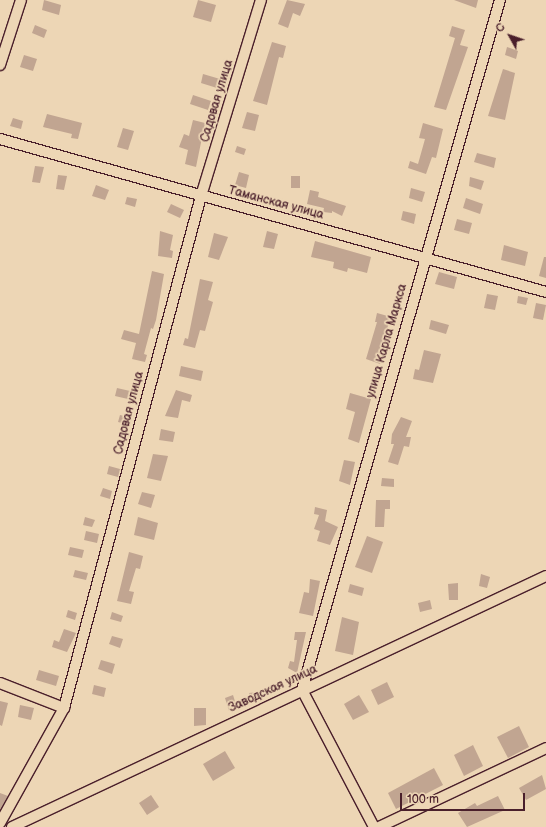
<!DOCTYPE html>
<meta charset="utf-8">
<style>
body{margin:0}
#map{position:relative;width:546px;height:827px;overflow:hidden;background:#edd6b5;font-family:"Balsamiq Sans",sans-serif}
div>[style]{position:absolute}
.building>*{inset:0;background:#c1a591}
.roads{filter:drop-shadow(1px 0 #4a1f2b) drop-shadow(-1px 0 #4a1f2b) drop-shadow(0 1px #4a1f2b) drop-shadow(0 -1px #4a1f2b)}
.minor>*{height:10px;margin:-5px;padding:0 5px;transform-origin:5px;border-radius:5px;background:#edd6b5}
span{translate:-50% -50%;white-space:nowrap;text-align:center;line-height:1.15;-webkit-text-stroke:3.5px #edd6b5;paint-order:stroke}
.street-label{font-size:12px;color:#4a1f2b}
.north{position:absolute;left:490px;top:16px;width:40px;height:40px;-webkit-text-stroke:3px #edd6b5;paint-order:stroke;rotate:310deg;font-size:11px;font-weight:700;line-height:16px;text-align:center;color:#4a1f2b}
.north::after{content:'';display:block;margin:auto;width:14px;height:18px;background:#4a1f2b;clip-path:polygon(50% 0,100% 100%,50% 72%,0 100%)}
.scale{position:absolute;left:400px;top:793px;width:125px;height:18px;box-sizing:border-box;border:2px solid #4a1f2b;border-top:0;padding-left:5px;font-size:12px;line-height:14px;white-space:nowrap;color:#4a1f2b;-webkit-text-stroke:3px #edd6b5;paint-order:stroke}
</style>
<div id="map">
<div class="building">
<div style="clip-path:polygon(44px 0,61px 5px,59px 15px,42px 10px)"></div>
<div style="clip-path:polygon(198px 0,216px 5px,211px 22px,193px 17px)"></div>
<div style="clip-path:polygon(287px 0,305px 4px,300px 16px,293px 13px,288px 28px,278px 24px)"></div>
<div style="clip-path:polygon(454px 0,478px 0,476px 8px)"></div>
<div style="clip-path:polygon(35px 25px,47px 30px,44px 38px,32px 33px)"></div>
<div style="clip-path:polygon(452px 26px,465px 30px,460px 45px,468px 47px,446px 110px,434px 107px,455px 38px,449px 36px)"></div>
<div style="clip-path:polygon(272px 42px,286px 46px,283px 58px,279px 57px,267px 105px,253px 101px)"></div>
<div style="clip-path:polygon(507px 47px,518px 51px,516px 59px,505px 55px)"></div>
<div style="clip-path:polygon(24px 55px,37px 59px,33px 71px,20px 67px)"></div>
<div style="clip-path:polygon(503px 69px,515px 73px,505px 120px,488px 116px)"></div>
<div style="clip-path:polygon(203px 74px,220px 79px,217px 88px,201px 83px)"></div>
<div style="clip-path:polygon(193px 95px,211px 101px,208px 110px,190px 104px)"></div>
<div style="clip-path:polygon(247px 112px,259px 115px,255px 131px,242px 128px)"></div>
<div style="clip-path:polygon(47px 114px,82px 123px,78px 139px,71px 138px,72px 134px,43px 127px)"></div>
<div style="clip-path:polygon(13px 118px,23px 121px,21px 129px,10px 126px)"></div>
<div style="clip-path:polygon(193px 120px,205px 123px,196px 167px,185px 164px,188px 150px,179px 147px,184px 134px,189px 136px)"></div>
<div style="clip-path:polygon(423px 123px,443px 129px,436px 158px,432px 157px,426px 174px,408px 168px,410px 161px,418px 164px,425px 139px,419px 138px)"></div>
<div style="clip-path:polygon(123px 128px,134px 131px,128px 150px,117px 147px)"></div>
<div style="clip-path:polygon(237px 146px,246px 149px,244px 155px,235px 152px)"></div>
<div style="clip-path:polygon(477px 153px,496px 158px,494px 168px,474px 162px)"></div>
<div style="clip-path:polygon(35px 166px,44px 167px,40px 183px,32px 182px)"></div>
<div style="clip-path:polygon(239px 172px,249px 175px,246px 188px,235px 185px)"></div>
<div style="clip-path:polygon(58px 175px,67px 176px,64px 190px,56px 189px)"></div>
<div style="clip-path:polygon(291px 176px,300px 176px,300px 188px,291px 188px)"></div>
<div style="clip-path:polygon(470px 177px,484px 181px,481px 190px,469px 186px)"></div>
<div style="clip-path:polygon(96px 185px,109px 190px,105px 200px,92px 196px)"></div>
<div style="clip-path:polygon(411px 188px,425px 192px,422px 202px,409px 198px)"></div>
<div style="clip-path:polygon(310px 190px,319px 192px,318px 197px,346px 206px,342px 216px,332px 211px,332px 213px,323px 212px,324px 208px,307px 204px)"></div>
<div style="clip-path:polygon(127px 197px,137px 199px,135px 207px,125px 204px)"></div>
<div style="clip-path:polygon(466px 198px,483px 204px,480px 214px,463px 208px)"></div>
<div style="clip-path:polygon(171px 204px,184px 210px,180px 218px,167px 212px)"></div>
<div style="clip-path:polygon(403px 211px,416px 214px,414px 224px,401px 220px)"></div>
<div style="clip-path:polygon(457px 219px,472px 223px,469px 234px,454px 230px)"></div>
<div style="clip-path:polygon(160px 231px,173px 235px,170px 250px,173px 251px,172px 258px,158px 256px)"></div>
<div style="clip-path:polygon(267px 231px,278px 234px,274px 249px,263px 247px)"></div>
<div style="clip-path:polygon(214px 233px,228px 237px,219px 260px,208px 257px)"></div>
<div style="clip-path:polygon(315px 241px,371px 257px,367px 273px,348px 268px,347px 272px,333px 268px,334px 262px,311px 257px)"></div>
<div style="clip-path:polygon(504px 245px,528px 252px,525px 266px,501px 260px)"></div>
<div style="clip-path:polygon(544px 257px,546px 257px,546px 278px,539px 276px)"></div>
<div style="clip-path:polygon(152px 271px,164px 274px,156px 320px,153px 329px,151px 328px,144px 354px,147px 355px,145px 362px,132px 359px,136px 343px,121px 339px,124px 330px,139px 334px)"></div>
<div style="clip-path:polygon(439px 272px,457px 277px,454px 289px,435px 284px)"></div>
<div style="clip-path:polygon(200px 279px,213px 282px,208px 300px,213px 302px,205px 331px,200px 330px,195px 348px,183px 345px,185px 338px,188px 339px)"></div>
<div style="clip-path:polygon(487px 294px,498px 296px,495px 310px,484px 308px)"></div>
<div style="clip-path:polygon(518px 296px,528px 298px,526px 305px,517px 303px)"></div>
<div style="clip-path:polygon(536px 303px,546px 305px,543px 320px,533px 318px)"></div>
<div style="clip-path:polygon(377px 313px,391px 317px,386px 332px,390px 333px,380px 364px,366px 359px,377px 322px,375px 322px)"></div>
<div style="clip-path:polygon(431px 320px,449px 325px,446px 334px,429px 329px)"></div>
<div style="clip-path:polygon(424px 350px,441px 354px,433px 383px,413px 379px,415px 369px,419px 370px)"></div>
<div style="clip-path:polygon(181px 366px,203px 371px,201px 381px,179px 376px)"></div>
<div style="clip-path:polygon(117px 388px,130px 391px,128px 399px,115px 396px)"></div>
<div style="clip-path:polygon(176px 390px,192px 395px,190px 402px,182px 400px,178px 418px,165px 416px)"></div>
<div style="clip-path:polygon(350px 393px,371px 399px,359px 443px,348px 439px,355px 412px,346px 409px)"></div>
<div style="clip-path:polygon(120px 415px,132px 418px,130px 425px,118px 422px)"></div>
<div style="clip-path:polygon(401px 417px,412px 421px,406px 437px,411px 437px,409px 447px,404px 446px,398px 465px,388px 462px,394px 444px,391px 444px,392px 434px)"></div>
<div style="clip-path:polygon(161px 429px,175px 432px,173px 442px,159px 440px)"></div>
<div style="clip-path:polygon(153px 454px,168px 456px,161px 481px,147px 478px)"></div>
<div style="clip-path:polygon(344px 460px,355px 462px,350px 485px,339px 481px)"></div>
<div style="clip-path:polygon(109px 466px,120px 469px,118px 477px,107px 474px)"></div>
<div style="clip-path:polygon(382px 478px,394px 479px,394px 487px,381px 486px)"></div>
<div style="clip-path:polygon(103px 488px,112px 491px,110px 499px,100px 496px)"></div>
<div style="clip-path:polygon(142px 492px,155px 495px,151px 508px,138px 504px)"></div>
<div style="clip-path:polygon(376px 500px,390px 500px,390px 509px,385px 509px,384px 527px,375px 527px)"></div>
<div style="clip-path:polygon(315px 507px,327px 510px,325px 521px,338px 527px,330px 545px,317px 541px,320px 531px,314px 529px,319px 515px,314px 514px)"></div>
<div style="clip-path:polygon(85px 517px,95px 520px,92px 527px,83px 525px)"></div>
<div style="clip-path:polygon(138px 517px,158px 523px,154px 540px,134px 535px)"></div>
<div style="clip-path:polygon(86px 531px,99px 534px,97px 543px,84px 540px)"></div>
<div style="clip-path:polygon(367px 536px,383px 542px,372px 573px,355px 567px)"></div>
<div style="clip-path:polygon(70px 547px,84px 550px,82px 558px,68px 555px)"></div>
<div style="clip-path:polygon(129px 552px,143px 556px,140px 569px,136px 568px,129px 591px,134px 592px,131px 604px,117px 601px)"></div>
<div style="clip-path:polygon(75px 570px,88px 573px,86px 580px,73px 577px)"></div>
<div style="clip-path:polygon(481px 574px,490px 577px,487px 588px,479px 586px)"></div>
<div style="clip-path:polygon(310px 579px,320px 581px,313px 616px,299px 613px,304px 592px,309px 593px)"></div>
<div style="clip-path:polygon(458px 583px,458px 600px,449px 600px,448px 584px)"></div>
<div style="clip-path:polygon(350px 584px,364px 588px,362px 596px,348px 592px)"></div>
<div style="clip-path:polygon(430px 600px,432px 609px,420px 612px,418px 603px)"></div>
<div style="clip-path:polygon(68px 610px,77px 613px,75px 620px,66px 617px)"></div>
<div style="clip-path:polygon(112px 612px,123px 616px,121px 622px,110px 619px)"></div>
<div style="clip-path:polygon(342px 617px,359px 622px,353px 655px,335px 651px)"></div>
<div style="clip-path:polygon(64px 629px,76px 633px,67px 652px,52px 647px,54px 640px,59px 642px)"></div>
<div style="clip-path:polygon(295px 632px,306px 632px,297px 673px,288px 668px,290px 661px,294px 662px,297px 640px,294px 640px)"></div>
<div style="clip-path:polygon(112px 636px,123px 639px,120px 648px,109px 644px)"></div>
<div style="clip-path:polygon(101px 660px,115px 664px,112px 674px,98px 669px)"></div>
<div style="clip-path:polygon(39px 670px,59px 676px,56px 686px,36px 680px)"></div>
<div style="clip-path:polygon(387px 682px,394px 697px,378px 705px,371px 690px)"></div>
<div style="clip-path:polygon(94px 685px,106px 688px,104px 697px,92px 694px)"></div>
<div style="clip-path:polygon(257px 692px,258px 701px,250px 702px,249px 693px)"></div>
<div style="clip-path:polygon(233px 695px,237px 708px,229px 711px,225px 698px)"></div>
<div style="clip-path:polygon(359px 695px,369px 712px,353px 720px,344px 704px)"></div>
<div style="clip-path:polygon(0 701px,8px 703px,2px 726px,0 725px)"></div>
<div style="clip-path:polygon(20px 705px,34px 708px,31px 720px,18px 717px)"></div>
<div style="clip-path:polygon(194px 708px,206px 708px,206px 725px,194px 726px)"></div>
<div style="clip-path:polygon(519px 726px,529px 747px,508px 758px,497px 737px)"></div>
<div style="clip-path:polygon(473px 745px,483px 766px,464px 776px,454px 755px)"></div>
<div style="clip-path:polygon(225px 751px,235px 768px,213px 781px,203px 764px)"></div>
<div style="clip-path:polygon(434px 768px,443px 785px,396px 809px,388px 793px)"></div>
<div style="clip-path:polygon(542px 775px,546px 789px,526px 800px,519px 788px)"></div>
<div style="clip-path:polygon(0 793px,8px 796px,0 810px)"></div>
<div style="clip-path:polygon(151px 795px,159px 807px,147px 815px,139px 803px)"></div>
<div style="clip-path:polygon(498px 796px,505px 810px,467px 827px,458px 813px,475px 803px,477px 806px)"></div>
</div>
<div class="roads">
<div class="minor">
<div style="left:0;top:65px;width:68px;rotate:-72.1deg"></div>
<div style="left:0;top:139px;width:567px;rotate:15.65deg"></div>
<div style="left:0;top:683px;width:69px;rotate:21.3deg"></div>
<div style="left:0;top:823px;width:132px;rotate:-60.9deg"></div>
<div style="left:64px;top:708px;width:530px;rotate:-75.02deg"></div>
<div style="left:201px;top:196px;width:205px;rotate:-73deg"></div>
<div style="left:12px;top:827px;width:590px;rotate:-25.18deg"></div>
<div style="left:374px;top:827px;width:155px;rotate:-117.7deg"></div>
<div style="left:302px;top:690px;width:718px;rotate:-73.99deg"></div>
<div style="left:379px;top:827px;width:185px;rotate:-25.3deg"></div>
</div>
</div>
<div class="street-label">
<span style="left:217px;top:101px;rotate:-73deg">Садовая улица</span>
<span style="left:276px;top:203px;rotate:15deg">Таманская улица</span>
<span style="left:387px;top:341px;rotate:-74deg">улица Карла Маркса</span>
<span style="left:129px;top:413px;rotate:-75deg">Садовая улица</span>
<span style="left:273px;top:689px;rotate:-25deg">Заводская улица</span>
</div>
<div class="north">С</div>
<div class="scale">100 m</div>
</div>
